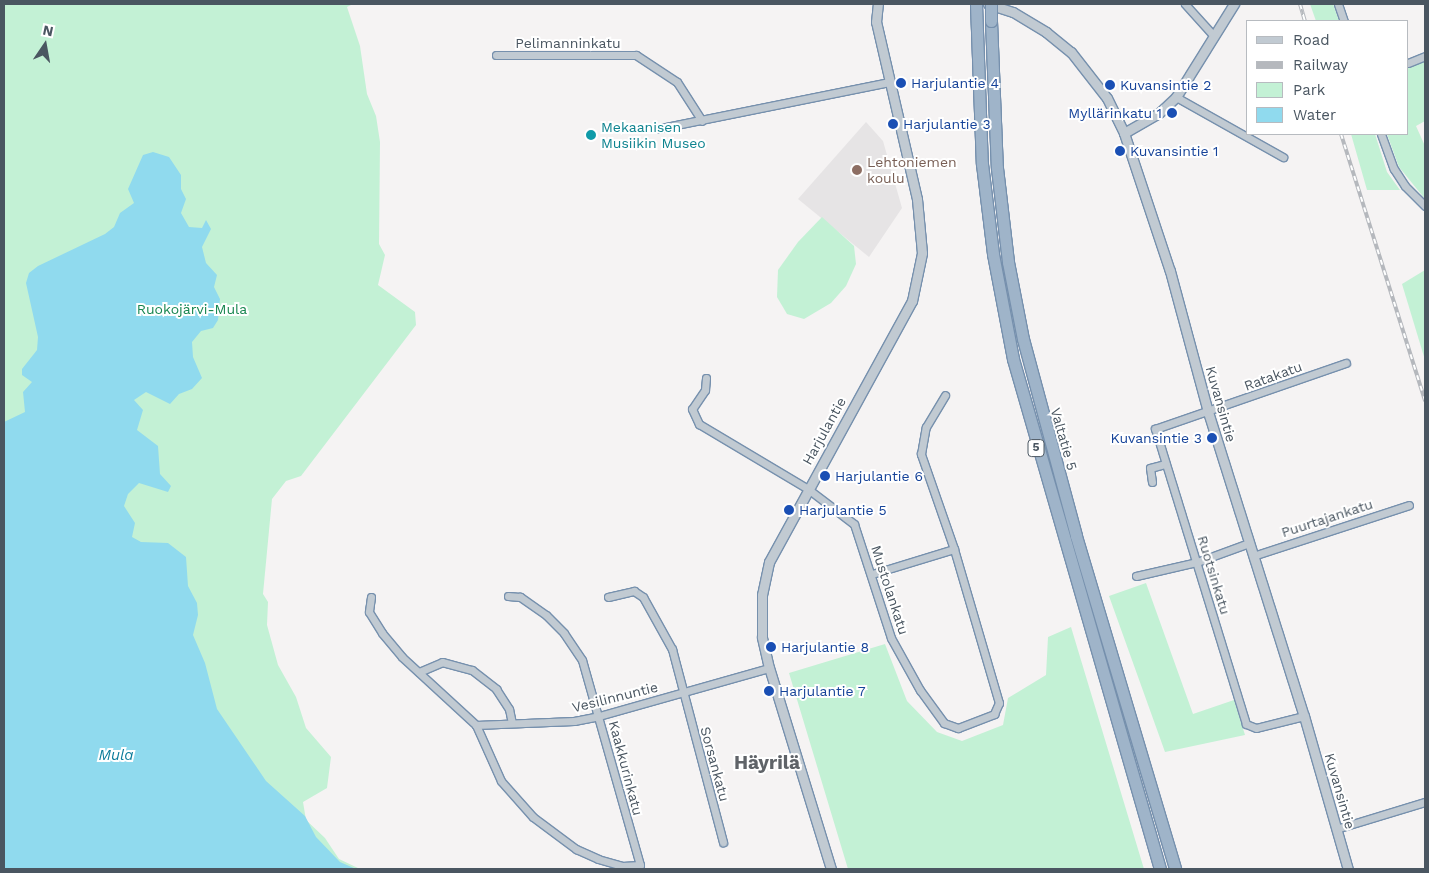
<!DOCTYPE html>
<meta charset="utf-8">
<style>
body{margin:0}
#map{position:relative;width:1429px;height:873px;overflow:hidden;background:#f5f3f3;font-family:"Work Sans",sans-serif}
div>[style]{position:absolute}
.education>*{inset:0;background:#e6e4e5}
.green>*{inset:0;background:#c3f1d5}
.water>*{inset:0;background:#90daee}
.roads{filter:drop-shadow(1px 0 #7690ad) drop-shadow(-1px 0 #7690ad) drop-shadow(0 1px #7690ad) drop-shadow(0 -1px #7690ad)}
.minor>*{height:7px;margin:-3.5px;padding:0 3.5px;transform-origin:3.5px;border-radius:3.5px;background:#c1cad2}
.tertiary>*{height:9px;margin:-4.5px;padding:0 4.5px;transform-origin:4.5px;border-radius:4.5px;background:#c1cad2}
.trunk>*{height:11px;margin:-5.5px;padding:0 5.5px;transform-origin:5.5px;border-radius:5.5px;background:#9fb4c9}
.rail>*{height:4px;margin-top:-2px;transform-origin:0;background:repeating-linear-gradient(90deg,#fff 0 5.5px,#b5b8bd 0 11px);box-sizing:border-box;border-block:1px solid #b5b8bd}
.bridges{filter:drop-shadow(1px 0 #7690ad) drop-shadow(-1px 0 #7690ad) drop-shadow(0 1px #7690ad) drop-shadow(0 -1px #7690ad)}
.trunk-bridge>*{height:11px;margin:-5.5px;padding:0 5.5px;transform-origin:5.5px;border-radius:5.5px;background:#9fb4c9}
.dots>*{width:14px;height:14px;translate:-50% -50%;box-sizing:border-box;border:2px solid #fff;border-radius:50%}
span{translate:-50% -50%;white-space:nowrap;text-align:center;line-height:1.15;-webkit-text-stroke:4px #fff;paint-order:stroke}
.shield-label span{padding:1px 4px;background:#fff;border:1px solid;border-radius:4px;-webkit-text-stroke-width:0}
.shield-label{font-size:12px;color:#4a5661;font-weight:700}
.street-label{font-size:14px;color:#4a5661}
.transit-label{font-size:14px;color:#164399}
.left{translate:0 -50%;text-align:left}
.right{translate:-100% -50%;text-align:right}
.culture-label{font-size:14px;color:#0d838f}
.education-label{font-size:14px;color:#785e54}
.park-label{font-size:14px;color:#17864f}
.water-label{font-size:15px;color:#0c7c9b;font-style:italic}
.district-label{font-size:19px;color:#5f6368;font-weight:700}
.frame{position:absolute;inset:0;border:5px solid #4a5661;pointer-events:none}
.legend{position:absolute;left:1246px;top:20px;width:162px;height:115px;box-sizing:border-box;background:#fff;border:1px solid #b7bbc0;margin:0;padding:6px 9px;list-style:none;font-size:15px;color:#4a5661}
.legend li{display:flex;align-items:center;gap:10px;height:25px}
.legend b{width:25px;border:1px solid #b7bbc0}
.north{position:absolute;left:20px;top:20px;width:50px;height:50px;-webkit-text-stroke:4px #fff;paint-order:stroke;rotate:12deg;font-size:14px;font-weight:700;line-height:20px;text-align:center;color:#4a5661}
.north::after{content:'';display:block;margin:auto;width:18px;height:22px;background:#4a5661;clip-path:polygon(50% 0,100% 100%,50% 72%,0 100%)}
</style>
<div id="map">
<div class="education">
<div style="clip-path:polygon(866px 122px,883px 141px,902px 208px,869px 257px,798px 199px)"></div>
</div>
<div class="green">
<div style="clip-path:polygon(4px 4px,353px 4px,347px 7px,360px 46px,367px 94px,376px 116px,380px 142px,379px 244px,385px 255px,378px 285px,415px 312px,416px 325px,301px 476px,286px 481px,272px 499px,263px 594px,268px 602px,267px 625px,278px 665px,296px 697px,306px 728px,331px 757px,327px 788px,303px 802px,306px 820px,325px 838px,339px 859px,360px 869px,4px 869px)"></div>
<div style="clip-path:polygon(1310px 4px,1333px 4px,1339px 21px,1316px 21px)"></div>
<div style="clip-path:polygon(1425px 60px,1425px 121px,1416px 126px,1425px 146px,1425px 199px,1399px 167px,1387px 134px,1408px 134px,1408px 66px)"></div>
<div style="clip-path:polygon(1351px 134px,1375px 134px,1387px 172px,1400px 190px,1367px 190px)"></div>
<div style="clip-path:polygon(822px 217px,854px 246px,856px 264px,846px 286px,831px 303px,804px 319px,787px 314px,777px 297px,778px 270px,798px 242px)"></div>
<div style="clip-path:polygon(1425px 270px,1425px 360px,1402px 284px)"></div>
<div style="clip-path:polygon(1146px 583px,1193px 714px,1234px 700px,1245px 735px,1165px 752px,1109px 596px)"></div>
<div style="clip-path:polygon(1071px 627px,1144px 869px,848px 869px,789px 673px,885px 644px,907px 701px,937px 732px,962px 741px,1003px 725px,1008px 698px,1046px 675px,1048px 637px)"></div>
</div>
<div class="water">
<div style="clip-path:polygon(153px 152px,169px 157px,181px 175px,181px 189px,186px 199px,181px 213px,189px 227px,202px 228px,206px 220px,211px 229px,202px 247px,206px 263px,217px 275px,214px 287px,220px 299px,218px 320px,213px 328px,201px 331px,192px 342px,193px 357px,202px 378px,192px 389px,179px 394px,170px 404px,146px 392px,134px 400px,143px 410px,137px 430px,158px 446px,160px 474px,171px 486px,168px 492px,139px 483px,128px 494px,124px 506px,135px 523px,132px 537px,141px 542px,168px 543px,186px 557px,188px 586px,197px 603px,198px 615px,193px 635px,205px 663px,217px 709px,266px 781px,305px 816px,316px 837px,340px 862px,356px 869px,4px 869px,4px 422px,25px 412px,23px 392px,32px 382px,22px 375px,22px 369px,37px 350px,38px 337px,26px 283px,29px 273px,38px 266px,105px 234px,114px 227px,120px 213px,134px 203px,128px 189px,143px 155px)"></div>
</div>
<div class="roads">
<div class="minor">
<div style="left:1185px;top:4px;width:42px;rotate:47.9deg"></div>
<div style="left:1338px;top:4px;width:18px;rotate:71deg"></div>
<div style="left:496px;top:55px;width:140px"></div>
<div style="left:636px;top:55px;width:49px;rotate:33.4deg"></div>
<div style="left:677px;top:82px;width:46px;rotate:57.3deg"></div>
<div style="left:1408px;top:63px;width:18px;rotate:-22deg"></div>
<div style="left:1176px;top:97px;width:123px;rotate:29.3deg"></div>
<div style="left:656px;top:129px;width:238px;rotate:-11.4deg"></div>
<div style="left:1381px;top:134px;width:37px;rotate:70deg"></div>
<div style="left:1394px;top:169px;width:20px;rotate:57deg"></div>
<div style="left:1405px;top:186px;width:28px;rotate:45deg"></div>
<div style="left:706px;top:378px;width:12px;rotate:95deg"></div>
<div style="left:705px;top:390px;width:23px;rotate:124deg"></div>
<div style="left:692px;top:409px;width:17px;rotate:65deg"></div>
<div style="left:699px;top:424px;width:127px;rotate:30.8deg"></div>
<div style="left:808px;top:489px;width:58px;rotate:37.3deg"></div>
<div style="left:854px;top:524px;width:120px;rotate:72deg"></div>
<div style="left:891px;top:638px;width:60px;rotate:60.9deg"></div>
<div style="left:920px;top:690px;width:41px;rotate:54deg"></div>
<div style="left:944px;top:723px;width:15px;rotate:20deg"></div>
<div style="left:958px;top:728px;width:39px;rotate:-21deg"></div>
<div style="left:994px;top:714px;width:12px;rotate:-66deg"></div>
<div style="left:999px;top:703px;width:160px;rotate:-106.3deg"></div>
<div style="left:954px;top:549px;width:101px;rotate:-109.2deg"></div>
<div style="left:921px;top:454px;width:27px;rotate:-80deg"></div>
<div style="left:926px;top:427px;width:37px;rotate:-59deg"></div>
<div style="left:1152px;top:482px;width:14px;rotate:-98deg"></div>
<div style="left:1150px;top:468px;width:16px;rotate:-15deg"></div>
<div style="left:1253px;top:556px;width:164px;rotate:-18.1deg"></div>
<div style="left:872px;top:574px;width:86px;rotate:-17deg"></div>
<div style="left:1136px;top:576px;width:63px;rotate:-12.9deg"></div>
<div style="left:1197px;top:562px;width:55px;rotate:-20.1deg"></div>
<div style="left:371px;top:597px;width:15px;rotate:98deg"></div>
<div style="left:369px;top:612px;width:25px;rotate:58deg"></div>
<div style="left:382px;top:633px;width:31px;rotate:50deg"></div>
<div style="left:402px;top:657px;width:100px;rotate:42.6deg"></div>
<div style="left:476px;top:725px;width:98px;rotate:-2.3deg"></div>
<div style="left:574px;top:721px;width:25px;rotate:-11deg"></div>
<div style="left:599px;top:716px;width:177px;rotate:-15.8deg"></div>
<div style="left:608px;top:597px;width:27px;rotate:-13deg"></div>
<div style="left:634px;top:591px;width:11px;rotate:34deg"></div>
<div style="left:643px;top:597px;width:60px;rotate:60.9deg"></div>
<div style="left:672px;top:649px;width:200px;rotate:75.2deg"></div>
<div style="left:419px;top:672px;width:25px;rotate:-23deg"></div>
<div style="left:442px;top:662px;width:31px;rotate:15deg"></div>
<div style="left:472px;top:670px;width:31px;rotate:38deg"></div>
<div style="left:496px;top:689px;width:24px;rotate:57deg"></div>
<div style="left:509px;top:709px;width:14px;rotate:78deg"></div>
<div style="left:1304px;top:716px;width:49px;rotate:166deg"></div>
<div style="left:1256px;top:728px;width:11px;rotate:-158deg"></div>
<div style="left:1246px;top:724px;width:309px;rotate:-107.1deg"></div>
<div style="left:1155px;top:429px;width:202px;rotate:-19.1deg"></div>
<div style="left:476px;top:725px;width:61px;rotate:65.9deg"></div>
<div style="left:501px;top:781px;width:48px;rotate:48.4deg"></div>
<div style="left:533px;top:817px;width:54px;rotate:36.7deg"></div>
<div style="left:576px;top:849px;width:24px;rotate:24deg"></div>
<div style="left:598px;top:859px;width:25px;rotate:16deg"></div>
<div style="left:622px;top:866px;width:18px;rotate:-3deg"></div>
<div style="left:640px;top:865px;width:213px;rotate:-105.8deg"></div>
<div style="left:582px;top:660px;width:32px;rotate:-124deg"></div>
<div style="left:564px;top:633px;width:25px;rotate:-135deg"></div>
<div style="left:546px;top:615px;width:32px;rotate:-145deg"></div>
<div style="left:520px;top:597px;width:12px;rotate:-175deg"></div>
<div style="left:1336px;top:829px;width:93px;rotate:-16.9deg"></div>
</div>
<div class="tertiary">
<div style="left:988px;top:4px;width:26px;rotate:18deg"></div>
<div style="left:1013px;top:12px;width:39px;rotate:31deg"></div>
<div style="left:1046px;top:32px;width:32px;rotate:39deg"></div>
<div style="left:1071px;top:52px;width:58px;rotate:52deg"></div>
<div style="left:1107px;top:98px;width:39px;rotate:64deg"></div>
<div style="left:1124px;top:133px;width:145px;rotate:71.6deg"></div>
<div style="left:1170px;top:271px;width:146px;rotate:74.9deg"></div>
<div style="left:1208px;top:412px;width:319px;rotate:72.5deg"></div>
<div style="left:1304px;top:716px;width:159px;rotate:74deg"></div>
<div style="left:1124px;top:133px;width:40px;rotate:-29.7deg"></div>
<div style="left:1159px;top:113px;width:23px;rotate:-43deg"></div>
<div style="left:1176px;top:97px;width:110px;rotate:-58.1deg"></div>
<div style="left:831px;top:869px;width:210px;rotate:-107.1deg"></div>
<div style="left:769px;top:668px;width:32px;rotate:-103deg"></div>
<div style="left:762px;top:637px;width:42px;rotate:-90deg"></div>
<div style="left:762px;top:595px;width:34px;rotate:-78deg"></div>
<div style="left:769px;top:562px;width:298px;rotate:-61.3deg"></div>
<div style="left:912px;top:301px;width:49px;rotate:-78.2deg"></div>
<div style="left:922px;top:253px;width:54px;rotate:-95.3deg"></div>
<div style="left:917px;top:199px;width:182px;rotate:-103deg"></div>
<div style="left:876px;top:22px;width:18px;rotate:-84deg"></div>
</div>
<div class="trunk">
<div style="left:976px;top:4px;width:160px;rotate:87.9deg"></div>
<div style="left:982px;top:164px;width:91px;rotate:83deg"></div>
<div style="left:993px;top:254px;width:107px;rotate:79.2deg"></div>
<div style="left:1013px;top:359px;width:531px;rotate:73.92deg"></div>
<div style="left:991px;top:21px;width:147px;rotate:87.7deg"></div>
<div style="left:997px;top:168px;width:95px;rotate:83.3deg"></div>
<div style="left:1008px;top:262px;width:78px;rotate:79deg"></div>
<div style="left:1023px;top:339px;width:204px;rotate:74.9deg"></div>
<div style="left:1076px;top:536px;width:347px;rotate:73.4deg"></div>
</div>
</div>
<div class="rail">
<div style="left:1300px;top:4px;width:18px;rotate:74deg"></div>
<div style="left:1341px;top:134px;width:280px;rotate:72.5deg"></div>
</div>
<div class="bridges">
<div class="trunk-bridge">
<div style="left:991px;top:4px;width:17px;rotate:90deg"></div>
</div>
</div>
<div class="dots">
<div style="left:901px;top:83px;background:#1a4fb4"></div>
<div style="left:1110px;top:85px;background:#1a4fb4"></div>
<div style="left:1172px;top:113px;background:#1a4fb4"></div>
<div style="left:893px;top:124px;background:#1a4fb4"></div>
<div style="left:591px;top:135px;background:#0f9aa8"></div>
<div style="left:1120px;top:151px;background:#1a4fb4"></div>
<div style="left:857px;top:170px;background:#8d6e63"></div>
<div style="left:1212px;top:438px;background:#1a4fb4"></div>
<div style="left:825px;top:476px;background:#1a4fb4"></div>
<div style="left:789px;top:510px;background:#1a4fb4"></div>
<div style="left:771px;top:647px;background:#1a4fb4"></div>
<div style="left:769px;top:691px;background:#1a4fb4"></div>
</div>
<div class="shield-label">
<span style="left:1036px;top:448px">5</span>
</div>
<div class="street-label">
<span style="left:568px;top:43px">Pelimanninkatu</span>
<span style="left:1273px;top:376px;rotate:-20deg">Ratakatu</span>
<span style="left:1221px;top:404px;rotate:74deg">Kuvansintie</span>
<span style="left:824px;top:431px;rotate:-61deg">Harjulantie</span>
<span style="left:1064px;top:439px;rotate:74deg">Valtatie 5</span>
<span style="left:1327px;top:518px;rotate:-18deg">Puurtajankatu</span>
<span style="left:1214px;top:575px;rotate:73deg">Ruotsinkatu</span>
<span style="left:890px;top:590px;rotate:72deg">Mustolankatu</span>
<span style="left:615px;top:697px;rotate:-14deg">Vesilinnuntie</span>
<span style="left:715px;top:764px;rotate:75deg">Sorsankatu</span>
<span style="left:626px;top:768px;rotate:75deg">Kaakkurinkatu</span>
<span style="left:1340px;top:791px;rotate:74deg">Kuvansintie</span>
</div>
<div class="transit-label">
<span class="left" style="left:911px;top:83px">Harjulantie 4</span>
<span class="left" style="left:1120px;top:85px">Kuvansintie 2</span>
<span class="right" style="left:1162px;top:113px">Myllärinkatu 1</span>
<span class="left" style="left:903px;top:124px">Harjulantie 3</span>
<span class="left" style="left:1130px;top:151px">Kuvansintie 1</span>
<span class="right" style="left:1202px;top:438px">Kuvansintie 3</span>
<span class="left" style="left:835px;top:476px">Harjulantie 6</span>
<span class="left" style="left:799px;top:510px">Harjulantie 5</span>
<span class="left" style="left:781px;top:647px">Harjulantie 8</span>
<span class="left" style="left:779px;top:691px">Harjulantie 7</span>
</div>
<div class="culture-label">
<span class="left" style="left:601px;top:135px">Mekaanisen<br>Musiikin Museo</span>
</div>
<div class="education-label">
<span class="left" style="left:867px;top:170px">Lehtoniemen<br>koulu</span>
</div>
<div class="park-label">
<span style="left:192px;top:309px">Ruokojärvi-Mula</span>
</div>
<div class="water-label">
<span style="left:116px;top:756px">Mula</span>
</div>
<div class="district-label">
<span style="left:767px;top:763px">Häyrilä</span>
</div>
<div class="frame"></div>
<ul class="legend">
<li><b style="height:6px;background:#c1cad2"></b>Road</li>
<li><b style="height:6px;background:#b5b8bd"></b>Railway</li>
<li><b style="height:14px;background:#c3f1d5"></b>Park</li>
<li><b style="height:14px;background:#90daee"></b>Water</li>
</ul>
<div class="north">N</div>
</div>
